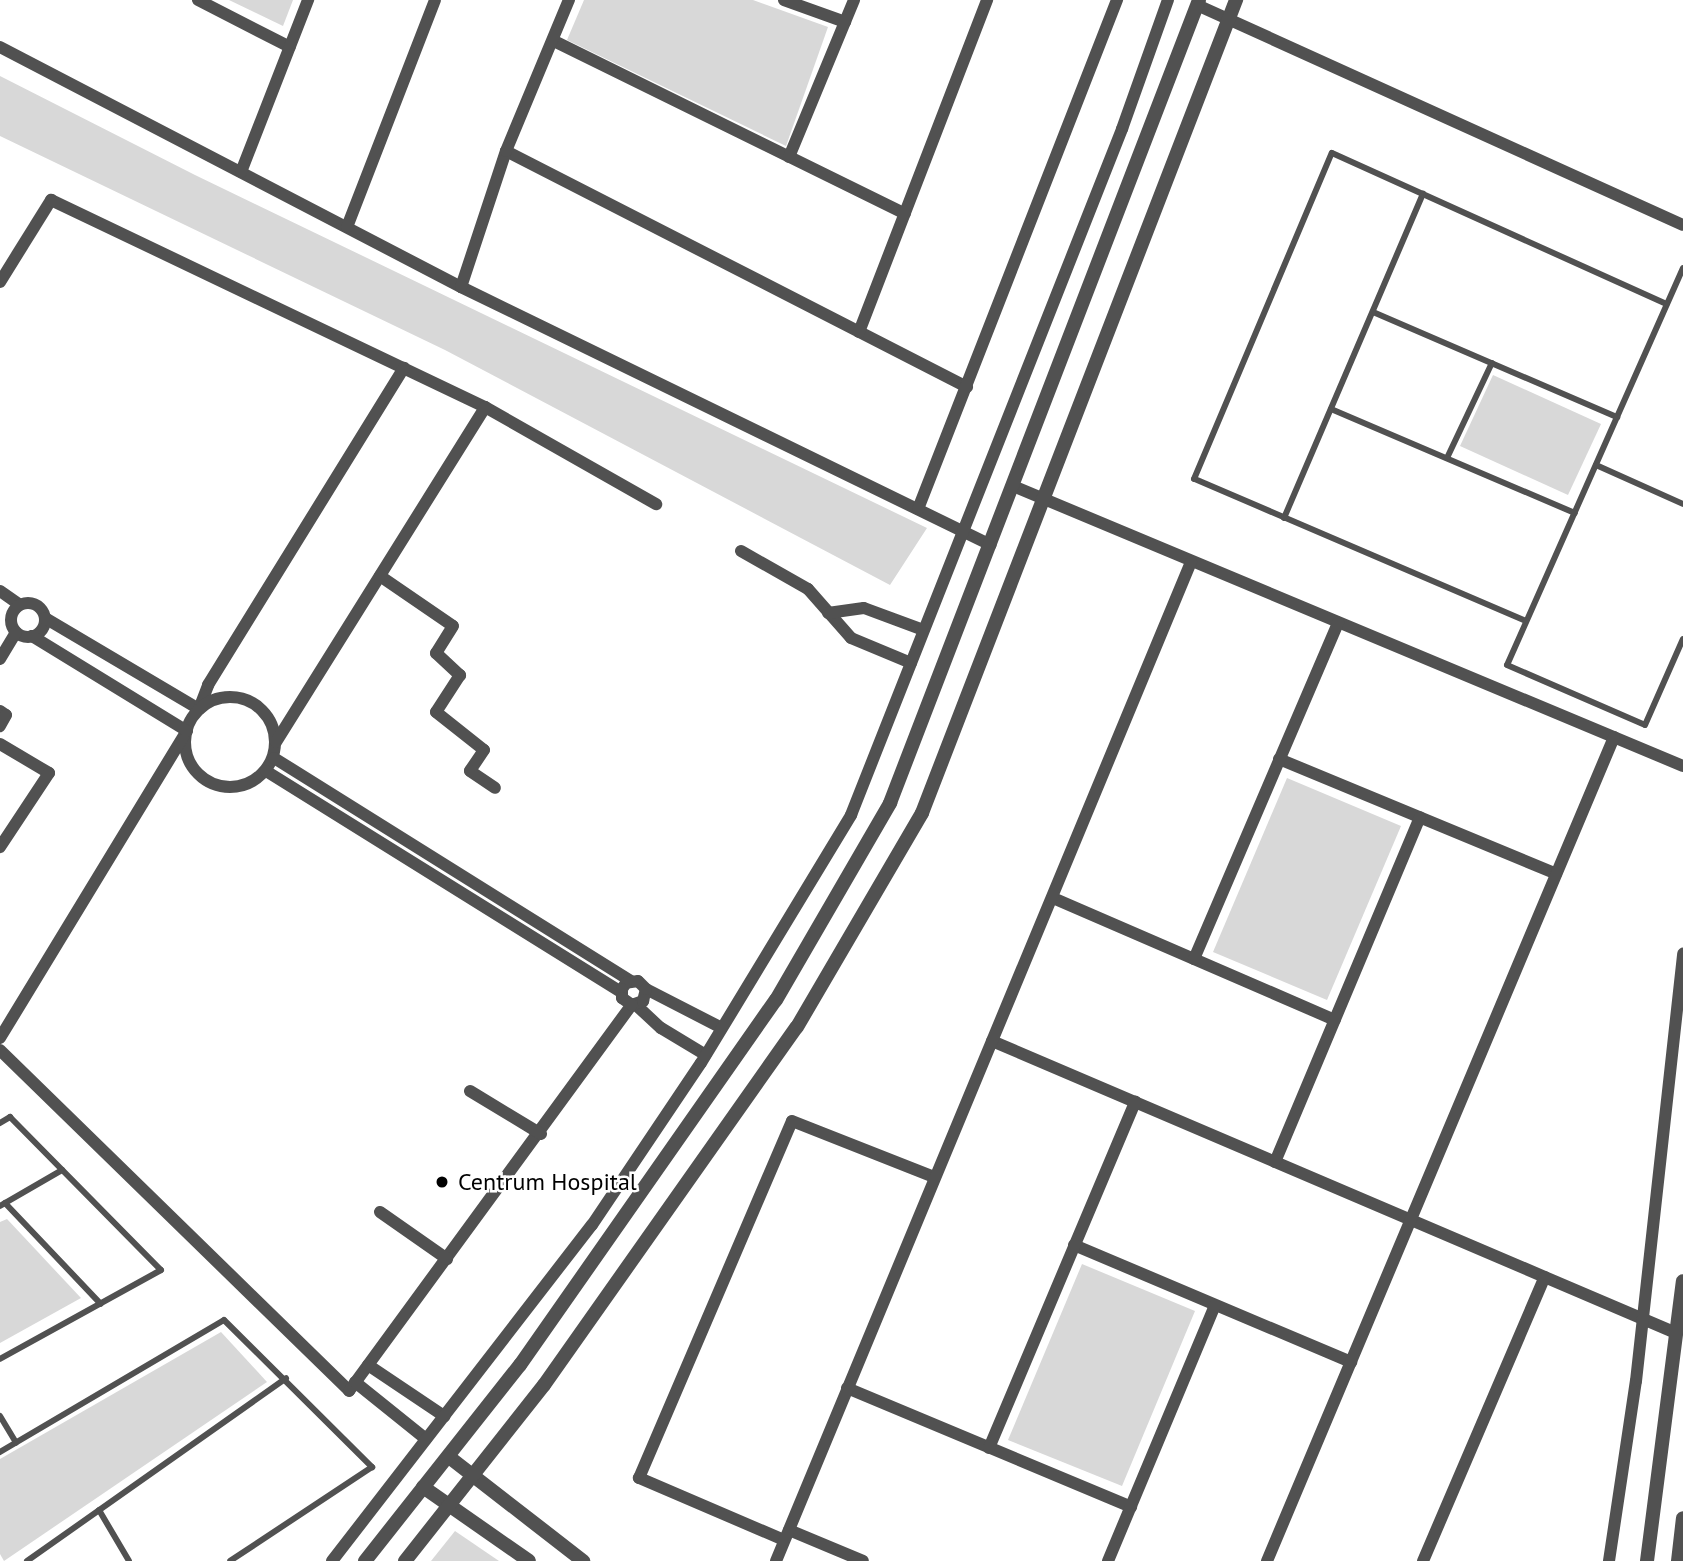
<!DOCTYPE html>
<style>
body{margin:0}
#map{position:relative;width:1683px;height:1561px;overflow:hidden;background:#fff;font-family:"PT Sans",sans-serif}
div>[style]{position:absolute}
.green>*{inset:0;background:#d8d8d8}
.service>*{height:6px;margin:-3px;padding:0 3px;transform-origin:3px;border-radius:3px;background:#515151}
.minor>*{height:12px;margin:-6px;padding:0 6px;transform-origin:6px;border-radius:6px;background:#515151}
.minor>.ring{margin:-6px;padding:0;box-sizing:content-box;background:none;border:12px solid #515151;border-radius:50%}
.tertiary>*{height:14px;margin:-7px;padding:0 7px;transform-origin:7px;border-radius:7px;background:#515151}
.dots>*{width:19px;height:19px;translate:-50% -50%;box-sizing:border-box;border:4px solid #fff;border-radius:50%}
span{translate:-50% -50%;white-space:nowrap;text-align:center;line-height:1.15;-webkit-text-stroke:5px #fff;paint-order:stroke}
.poi-label{font-size:24px;color:#000}
.left{translate:0 -50%;text-align:left}
</style>
<div id="map">
<div class="green">
<div style="clip-path:polygon(229px 0,293px 0,283px 26px)"></div>
<div style="clip-path:polygon(584px 0,753px 0,828px 27px,786px 146px,567px 40px)"></div>
<div style="clip-path:polygon(0 76px,195px 175px,927px 528px,890px 585px,445px 350px,0 136px)"></div>
<div style="clip-path:polygon(1493px 375px,1601px 424px,1568px 495px,1460px 446px)"></div>
<div style="clip-path:polygon(1287px 778px,1401px 826px,1327px 1000px,1213px 952px)"></div>
<div style="clip-path:polygon(7px 1219px,81px 1298px,0 1343px,0 1222px)"></div>
<div style="clip-path:polygon(1082px 1264px,1195px 1311px,1122px 1486px,1008px 1440px)"></div>
<div style="clip-path:polygon(221px 1332px,267px 1382px,4px 1561px,0 1554px,0 1459px)"></div>
<div style="clip-path:polygon(455px 1531px,499px 1561px,431px 1561px)"></div>
</div>
<div class="service">
<div style="left:1683px;top:268px;width:434px;rotate:113.9deg"></div>
<div style="left:1507px;top:665px;width:150px;rotate:23.5deg"></div>
<div style="left:1645px;top:725px;width:94px;rotate:-66.2deg"></div>
<div style="left:1373px;top:312px;width:266px;rotate:23.3deg"></div>
<div style="left:1331px;top:409px;width:265px;rotate:23.1deg"></div>
<div style="left:1447px;top:458px;width:105px;rotate:-64.7deg"></div>
<div style="left:1596px;top:465px;width:95px;rotate:24.1deg"></div>
<div style="left:1284px;top:518px;width:353px;rotate:-66.8deg"></div>
<div style="left:1526px;top:621px;width:361px;rotate:-156.8deg"></div>
<div style="left:1194px;top:479px;width:354px;rotate:-67.1deg"></div>
<div style="left:1332px;top:153px;width:367px;rotate:24.3deg"></div>
<div style="left:0;top:1123px;width:12px;rotate:-31deg"></div>
<div style="left:10px;top:1117px;width:215px;rotate:45.4deg"></div>
<div style="left:161px;top:1270px;width:184px;rotate:151.1deg"></div>
<div style="left:5px;top:1203px;width:139px;rotate:46.5deg"></div>
<div style="left:0;top:1206px;width:72px;rotate:-30.1deg"></div>
<div style="left:0;top:1416px;width:31px;rotate:59deg"></div>
<div style="left:0;top:1452px;width:260px;rotate:-30.5deg"></div>
<div style="left:224px;top:1320px;width:209px;rotate:44.8deg"></div>
<div style="left:372px;top:1467px;width:170px;rotate:146.5deg"></div>
<div style="left:99px;top:1510px;width:59px;rotate:59.5deg"></div>
<div style="left:27px;top:1561px;width:317px;rotate:-35.2deg"></div>
</div>
<div class="minor">
<div style="left:198px;top:0;width:103px;rotate:27.1deg"></div>
<div style="left:784px;top:0;width:65px;rotate:19.8deg"></div>
<div style="left:1197px;top:5px;width:533px;rotate:24.36deg"></div>
<div style="left:554px;top:41px;width:391px;rotate:26.2deg"></div>
<div style="left:0;top:47px;width:520px;rotate:27.5deg"></div>
<div style="left:461px;top:287px;width:589px;rotate:25.96deg"></div>
<div style="left:506px;top:151px;width:518px;rotate:27.11deg"></div>
<div style="left:789px;top:157px;width:170px;rotate:-67.5deg"></div>
<div style="left:241px;top:172px;width:185px;rotate:-68.7deg"></div>
<div style="left:347px;top:227px;width:243px;rotate:-68.8deg"></div>
<div style="left:0;top:282px;width:97px;rotate:-58.1deg"></div>
<div style="left:51px;top:200px;width:481px;rotate:25.5deg"></div>
<div style="left:485px;top:407px;width:197px;rotate:29.6deg"></div>
<div style="left:461px;top:287px;width:143px;rotate:-71.7deg"></div>
<div style="left:506px;top:151px;width:164px;rotate:-67.4deg"></div>
<div style="left:859px;top:332px;width:356px;rotate:-68.9deg"></div>
<div style="left:1013px;top:486px;width:726px;rotate:22.68deg"></div>
<div style="left:918px;top:509px;width:547px;rotate:-68.65deg"></div>
<div style="left:741px;top:551px;width:77px;rotate:29.6deg"></div>
<div style="left:808px;top:589px;width:65px;rotate:48.7deg"></div>
<div style="left:851px;top:638px;width:65px;rotate:22.6deg"></div>
<div style="left:380px;top:576px;width:88px;rotate:34.4deg"></div>
<div style="left:453px;top:626px;width:32px;rotate:122deg"></div>
<div style="left:436px;top:653px;width:33px;rotate:43deg"></div>
<div style="left:460px;top:675px;width:44px;rotate:123deg"></div>
<div style="left:436px;top:712px;width:61px;rotate:38.4deg"></div>
<div style="left:484px;top:750px;width:25px;rotate:124deg"></div>
<div style="left:470px;top:771px;width:30px;rotate:34deg"></div>
<div style="left:0;top:591px;width:24px;rotate:35deg"></div>
<div class="ring" style="left:11px;top:603px;width:22px;height:22px"></div>
<div style="left:828px;top:613px;width:36px;rotate:-8deg"></div>
<div style="left:864px;top:608px;width:63px;rotate:20.4deg"></div>
<div style="left:45px;top:618px;width:179px;rotate:30.6deg"></div>
<div style="left:199px;top:709px;width:26px;rotate:-69deg"></div>
<div style="left:208px;top:685px;width:373px;rotate:-58.3deg"></div>
<div style="left:0;top:659px;width:31px;rotate:-59deg"></div>
<div class="ring" style="left:185px;top:697px;width:78px;height:78px"></div>
<div style="left:0;top:711px;width:7px;rotate:34deg"></div>
<div style="left:6px;top:715px;width:13px;rotate:119deg"></div>
<div style="left:276px;top:742px;width:395px;rotate:-58deg"></div>
<div style="left:0;top:744px;width:57px;rotate:30.6deg"></div>
<div style="left:49px;top:773px;width:89px;rotate:123.5deg"></div>
<div style="left:274px;top:758px;width:421px;rotate:32deg"></div>
<div style="left:1279px;top:759px;width:300px;rotate:22.5deg"></div>
<div style="left:266px;top:771px;width:418px;rotate:31.9deg"></div>
<div style="left:1053px;top:898px;width:307px;rotate:23.4deg"></div>
<div style="left:1194px;top:959px;width:366px;rotate:-66.8deg"></div>
<div style="left:646px;top:989px;width:85px;rotate:27.2deg"></div>
<div style="left:636px;top:1005px;width:34px;rotate:43deg"></div>
<div style="left:661px;top:1028px;width:52px;rotate:31deg"></div>
<div style="left:0;top:1038px;width:359px;rotate:-58.7deg"></div>
<div style="left:187px;top:731px;width:182px;rotate:-148.5deg"></div>
<div style="left:992px;top:1041px;width:744px;rotate:23.12deg"></div>
<div style="left:0;top:1050px;width:488px;rotate:44.3deg"></div>
<div style="left:349px;top:1391px;width:479px;rotate:-53.8deg"></div>
<div style="left:632px;top:1005px;width:12px;rotate:-20deg"></div>
<div style="left:643px;top:1001px;width:12px;rotate:-76deg"></div>
<div style="left:646px;top:989px;width:11px;rotate:-135deg"></div>
<div style="left:638px;top:981px;width:12px;rotate:171deg"></div>
<div style="left:626px;top:983px;width:7px;rotate:124deg"></div>
<div style="left:622px;top:989px;width:9px;rotate:90deg"></div>
<div style="left:622px;top:998px;width:12px;rotate:35deg"></div>
<div style="left:470px;top:1091px;width:83px;rotate:31.2deg"></div>
<div style="left:1275px;top:1162px;width:374px;rotate:-67.2deg"></div>
<div style="left:380px;top:1212px;width:82px;rotate:35deg"></div>
<div style="left:1074px;top:1245px;width:301px;rotate:22.9deg"></div>
<div style="left:368px;top:1365px;width:92px;rotate:33.9deg"></div>
<div style="left:355px;top:1382px;width:91px;rotate:38.8deg"></div>
<div style="left:847px;top:1388px;width:308px;rotate:22.7deg"></div>
<div style="left:989px;top:1448px;width:376px;rotate:-67.1deg"></div>
<div style="left:789px;top:1530px;width:80px;rotate:22.7deg"></div>
<div style="left:784px;top:1540px;width:158px;rotate:-156.8deg"></div>
<div style="left:639px;top:1478px;width:388px;rotate:-66.8deg"></div>
<div style="left:792px;top:1121px;width:153px;rotate:21.5deg"></div>
<div style="left:332px;top:1561px;width:425px;rotate:-52.3deg"></div>
<div style="left:592px;top:1225px;width:195px;rotate:-56.1deg"></div>
<div style="left:701px;top:1063px;width:290px;rotate:-58.8deg"></div>
<div style="left:851px;top:815px;width:738px;rotate:-68.44deg"></div>
<div style="left:1122px;top:129px;width:137px;rotate:-70.4deg"></div>
<div style="left:776px;top:1561px;width:1082px;rotate:-67.44deg"></div>
<div style="left:1108px;top:1561px;width:277px;rotate:-67.3deg"></div>
<div style="left:1267px;top:1561px;width:894px;rotate:-67.16deg"></div>
<div style="left:1423px;top:1561px;width:309px;rotate:-66.8deg"></div>
<div style="left:1609px;top:1561px;width:182px;rotate:-81.5deg"></div>
<div style="left:1636px;top:1381px;width:430px;rotate:-83.7deg"></div>
</div>
<div class="tertiary">
<div style="left:449px;top:1457px;width:170px;rotate:37.8deg"></div>
<div style="left:423px;top:1487px;width:129px;rotate:34.9deg"></div>
<div style="left:365px;top:1561px;width:250px;rotate:-51.7deg"></div>
<div style="left:520px;top:1365px;width:446px;rotate:-55deg"></div>
<div style="left:776px;top:1000px;width:228px;rotate:-59.9deg"></div>
<div style="left:890px;top:803px;width:860px;rotate:-68.95deg"></div>
<div style="left:405px;top:1561px;width:224px;rotate:-51.7deg"></div>
<div style="left:544px;top:1385px;width:438px;rotate:-54.8deg"></div>
<div style="left:797px;top:1027px;width:248px;rotate:-59.7deg"></div>
<div style="left:922px;top:813px;width:872px;rotate:-68.88deg"></div>
<div style="left:1647px;top:1561px;width:282px;rotate:-82.7deg"></div>
<div style="left:1678px;top:1561px;width:43px;rotate:-83.4deg"></div>
</div>
<div class="dots">
<div style="left:442px;top:1182px;background:#000"></div>
</div>
<div class="poi-label">
<span class="left" style="left:458px;top:1182px">Centrum Hospital</span>
</div>
</div>
